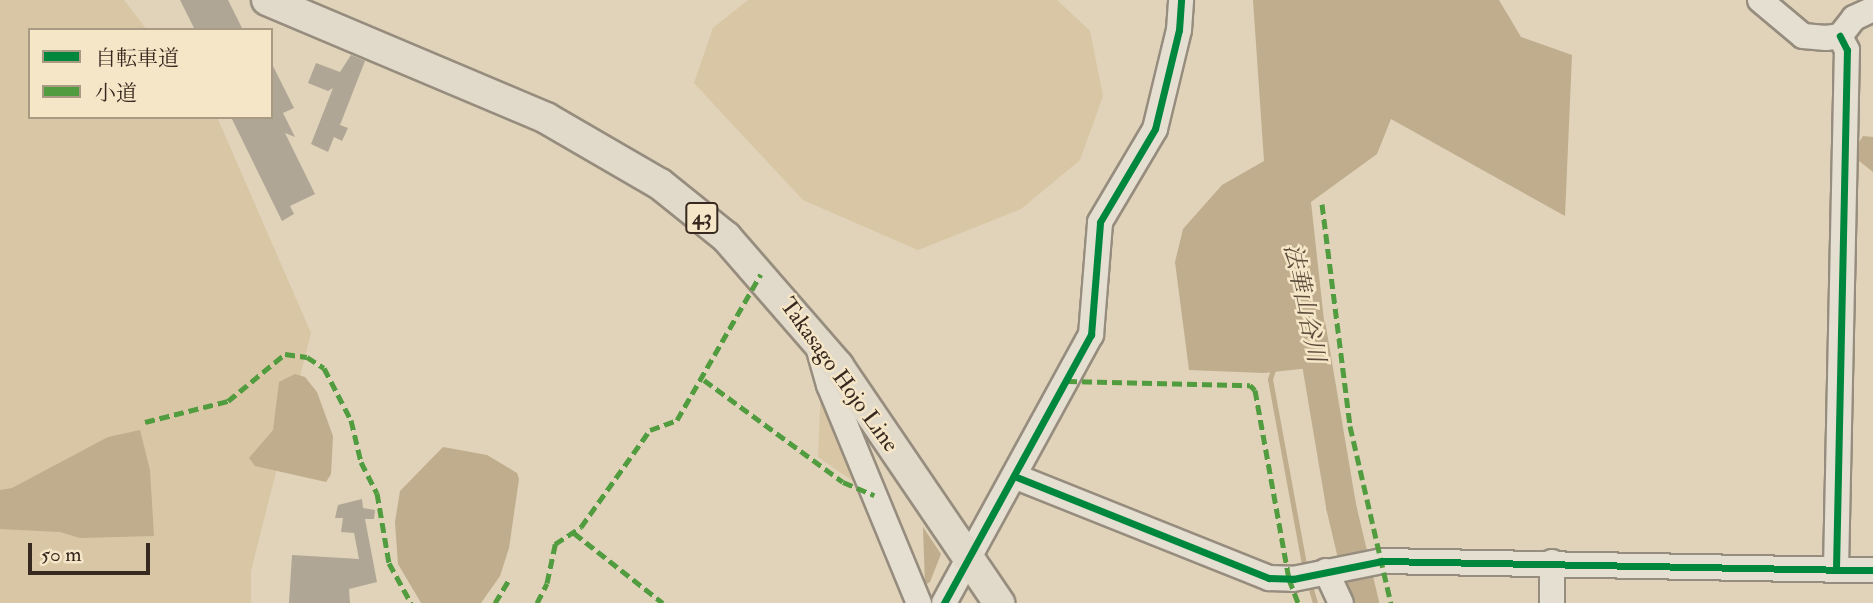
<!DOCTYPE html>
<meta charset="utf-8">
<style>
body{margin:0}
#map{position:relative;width:1873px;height:603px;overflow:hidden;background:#e0d3b9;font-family:"IM FELL Double Pica","Noto Serif JP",serif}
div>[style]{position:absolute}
.green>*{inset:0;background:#d8c6a4}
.water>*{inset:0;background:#bfad8d}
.stream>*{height:5px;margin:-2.5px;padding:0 2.5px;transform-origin:2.5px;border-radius:2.5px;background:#bfad8d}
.river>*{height:30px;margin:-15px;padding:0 15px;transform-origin:15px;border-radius:15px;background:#bfad8d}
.building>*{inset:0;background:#afa695}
.roads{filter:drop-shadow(2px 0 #968d7e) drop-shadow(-2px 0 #968d7e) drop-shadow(0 2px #968d7e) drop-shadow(0 -2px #968d7e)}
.minor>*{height:24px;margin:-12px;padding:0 12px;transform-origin:12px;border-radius:12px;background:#e5dfd2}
.major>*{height:30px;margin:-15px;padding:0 15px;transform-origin:15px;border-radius:15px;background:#e1d9ca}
.quiet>*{height:5px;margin-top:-2.5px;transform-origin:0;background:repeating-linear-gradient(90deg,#519c3f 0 10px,transparent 0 15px)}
.cycleway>*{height:7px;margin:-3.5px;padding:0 3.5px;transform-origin:3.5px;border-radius:3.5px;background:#00873e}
span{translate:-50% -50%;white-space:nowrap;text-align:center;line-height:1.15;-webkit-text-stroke:5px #f5e6c7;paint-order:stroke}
.shield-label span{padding:2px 5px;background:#f5e6c7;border:2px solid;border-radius:5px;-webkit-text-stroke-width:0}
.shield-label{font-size:21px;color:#372920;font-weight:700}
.street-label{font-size:23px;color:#372920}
.water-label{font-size:24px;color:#5c4c3b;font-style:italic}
.legend{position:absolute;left:28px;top:28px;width:245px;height:91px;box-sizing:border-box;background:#f5e6c7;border:2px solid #a99a84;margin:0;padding:9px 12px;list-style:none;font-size:21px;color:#372920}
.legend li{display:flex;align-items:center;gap:14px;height:35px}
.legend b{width:35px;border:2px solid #a99a84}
.scale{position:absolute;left:28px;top:543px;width:122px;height:32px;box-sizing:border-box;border:4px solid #372920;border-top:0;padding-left:9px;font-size:21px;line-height:24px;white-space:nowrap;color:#372920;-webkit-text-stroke:5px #f5e6c7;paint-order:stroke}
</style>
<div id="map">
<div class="green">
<div style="clip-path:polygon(0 0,124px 0,147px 30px,30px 30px,30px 117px,217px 117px,311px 333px,251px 571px,251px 603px,0 603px)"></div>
<div style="clip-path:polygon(748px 0,1057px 0,1090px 31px,1103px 96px,1080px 160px,1021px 209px,918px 250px,803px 200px,694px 83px,713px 28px)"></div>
<div style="clip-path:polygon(821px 385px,863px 488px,818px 457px)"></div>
</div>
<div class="water">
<div style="clip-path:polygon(1253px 0,1499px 0,1521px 37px,1572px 55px,1565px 216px,1391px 119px,1377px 154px,1311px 202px,1329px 366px,1264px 373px,1189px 370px,1175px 262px,1183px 229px,1222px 185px,1264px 161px)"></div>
<div style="clip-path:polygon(1863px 136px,1873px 137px,1873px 172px,1858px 160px,1856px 147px)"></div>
<div style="clip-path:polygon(295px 374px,305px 377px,317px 392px,333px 436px,331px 474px,326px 482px,255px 466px,249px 458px,273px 430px,279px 382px)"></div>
<div style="clip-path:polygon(140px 430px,150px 470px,154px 536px,80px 538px,60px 532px,0 529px,0 490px,12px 488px,108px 437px)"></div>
<div style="clip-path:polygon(443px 447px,487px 455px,517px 473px,519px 479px,509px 548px,500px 576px,481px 603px,421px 603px,398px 564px,395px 522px,400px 491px)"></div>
<div style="clip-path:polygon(923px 527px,941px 554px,930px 582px,925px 585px)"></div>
</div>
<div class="stream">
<div style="left:1274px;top:366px;width:14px;rotate:107deg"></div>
<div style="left:1270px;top:379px;width:194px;rotate:79.6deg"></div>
<div style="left:1309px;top:582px;width:22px;rotate:74deg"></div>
</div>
<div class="river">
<div style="left:1311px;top:328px;width:181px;rotate:80.4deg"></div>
<div style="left:1341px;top:506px;width:100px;rotate:76.7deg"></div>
</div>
<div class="building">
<div style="clip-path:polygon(180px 0,228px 0,243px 30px,195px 30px)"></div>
<div style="clip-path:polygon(351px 55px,365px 61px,340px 125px,348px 128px,342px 141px,334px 137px,328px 152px,311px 144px,333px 88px,328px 91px,308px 83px,316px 63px,340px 72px)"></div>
<div style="clip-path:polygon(271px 62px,294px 108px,283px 113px,295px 137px,285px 133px,315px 194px,290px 206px,294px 214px,282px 221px,231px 117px,271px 117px)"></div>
<div style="clip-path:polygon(362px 499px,363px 508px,375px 510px,374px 519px,365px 519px,377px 582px,349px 589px,350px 603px,289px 603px,292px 555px,359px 559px,354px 533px,341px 532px,343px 518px,335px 518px,338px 505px)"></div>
</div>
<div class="roads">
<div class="minor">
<div style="left:1760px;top:0;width:56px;rotate:39.9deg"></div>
<div style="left:1803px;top:36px;width:23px;rotate:5deg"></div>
<div style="left:1826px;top:38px;width:14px;rotate:-8deg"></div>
<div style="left:1840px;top:36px;width:23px;rotate:-52deg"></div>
<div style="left:1854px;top:18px;width:21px;rotate:-25deg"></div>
<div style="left:817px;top:343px;width:44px;rotate:74.1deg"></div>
<div style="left:829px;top:385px;width:236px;rotate:67.6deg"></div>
<div style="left:1014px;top:476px;width:275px;rotate:21.8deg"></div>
<div style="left:1269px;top:578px;width:24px;rotate:2deg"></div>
<div style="left:1293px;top:579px;width:91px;rotate:-11.4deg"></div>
<div style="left:1382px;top:561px;width:491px;rotate:1.1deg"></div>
<div style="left:1836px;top:569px;width:519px;rotate:-88.79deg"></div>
<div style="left:1847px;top:50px;width:16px;rotate:-117deg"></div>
<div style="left:1326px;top:571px;width:35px;rotate:65deg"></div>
<div style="left:944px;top:603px;width:306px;rotate:-61.3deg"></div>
<div style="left:1091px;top:335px;width:113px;rotate:-85.4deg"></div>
<div style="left:1100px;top:222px;width:108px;rotate:-59.4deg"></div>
<div style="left:1155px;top:129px;width:102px;rotate:-76.4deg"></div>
<div style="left:1179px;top:30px;width:30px;rotate:-86deg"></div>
<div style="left:1552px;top:603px;width:41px;rotate:-90deg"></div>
</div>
<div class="major">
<div style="left:267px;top:0;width:303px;rotate:22.9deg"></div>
<div style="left:546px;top:118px;width:132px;rotate:30.1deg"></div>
<div style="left:660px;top:184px;width:85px;rotate:38.8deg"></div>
<div style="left:726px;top:237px;width:171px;rotate:49deg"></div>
<div style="left:838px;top:366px;width:287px;rotate:55.8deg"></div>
</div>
</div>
<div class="quiet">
<div style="left:1322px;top:204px;width:224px;rotate:82.8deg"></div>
<div style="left:1350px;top:426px;width:182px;rotate:77deg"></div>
<div style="left:704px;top:380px;width:172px;rotate:36.3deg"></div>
<div style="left:843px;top:482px;width:34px;rotate:23deg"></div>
<div style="left:1067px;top:381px;width:183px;rotate:1.3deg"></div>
<div style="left:1250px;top:385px;width:7px;rotate:45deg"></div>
<div style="left:1255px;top:390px;width:192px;rotate:79.8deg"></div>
<div style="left:1289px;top:579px;width:26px;rotate:69deg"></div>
<div style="left:145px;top:422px;width:86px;rotate:-14.2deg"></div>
<div style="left:228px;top:401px;width:74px;rotate:-39.5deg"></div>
<div style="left:285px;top:354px;width:22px;rotate:8deg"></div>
<div style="left:307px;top:357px;width:20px;rotate:33deg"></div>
<div style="left:324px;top:368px;width:59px;rotate:62.6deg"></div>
<div style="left:351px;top:420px;width:43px;rotate:76.6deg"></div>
<div style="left:361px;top:462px;width:35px;rotate:63deg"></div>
<div style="left:377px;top:493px;width:71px;rotate:80.3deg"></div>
<div style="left:389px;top:563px;width:46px;rotate:61.2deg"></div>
<div style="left:574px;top:533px;width:113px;rotate:38.2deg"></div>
<div style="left:495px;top:603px;width:29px;rotate:-59deg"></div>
<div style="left:537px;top:603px;width:22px;rotate:-63deg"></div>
<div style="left:547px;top:583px;width:40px;rotate:-78deg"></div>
<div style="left:555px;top:544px;width:31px;rotate:-33deg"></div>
<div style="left:581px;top:527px;width:119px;rotate:-54.6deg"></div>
<div style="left:650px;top:430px;width:29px;rotate:-20deg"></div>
<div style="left:677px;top:420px;width:168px;rotate:-60.1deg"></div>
</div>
<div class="cycleway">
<div style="left:1014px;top:476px;width:275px;rotate:21.8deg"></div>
<div style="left:1269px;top:578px;width:24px;rotate:2deg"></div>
<div style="left:1293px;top:579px;width:91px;rotate:-11.4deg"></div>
<div style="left:1382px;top:561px;width:491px;rotate:1.1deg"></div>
<div style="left:1836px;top:569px;width:519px;rotate:-88.79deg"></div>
<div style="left:1847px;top:50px;width:16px;rotate:-117deg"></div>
<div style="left:944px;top:603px;width:306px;rotate:-61.3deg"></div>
<div style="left:1091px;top:335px;width:113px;rotate:-85.4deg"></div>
<div style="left:1100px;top:222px;width:108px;rotate:-59.4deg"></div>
<div style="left:1155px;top:129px;width:102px;rotate:-76.4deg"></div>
<div style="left:1179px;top:30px;width:30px;rotate:-86deg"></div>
</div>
<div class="shield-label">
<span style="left:702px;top:218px">43</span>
</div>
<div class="street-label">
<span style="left:839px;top:375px;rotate:54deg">Takasago Hojo Line</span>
</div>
<div class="water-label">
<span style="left:1304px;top:303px;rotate:78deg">法華山谷川</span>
</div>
<ul class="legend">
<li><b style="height:9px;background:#00873e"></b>自転車道</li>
<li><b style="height:9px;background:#519c3f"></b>小道</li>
</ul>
<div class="scale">50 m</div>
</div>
